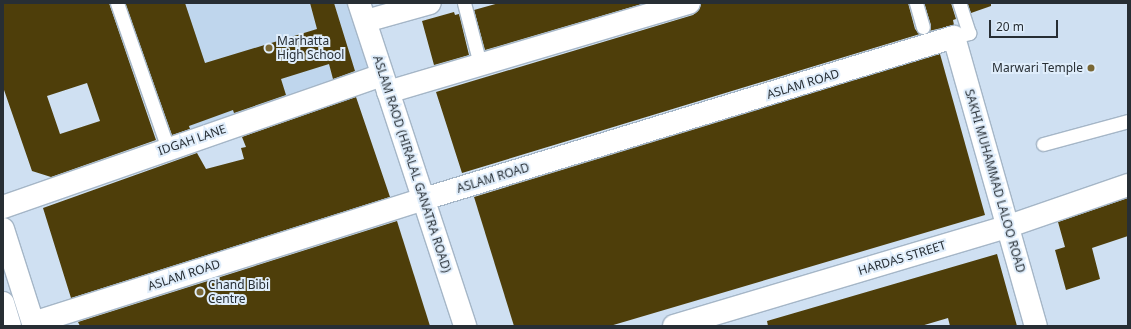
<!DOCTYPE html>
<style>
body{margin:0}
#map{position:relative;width:1131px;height:329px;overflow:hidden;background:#cfe0f2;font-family:"Noto Sans",sans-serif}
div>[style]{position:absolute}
.built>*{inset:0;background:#bfd6ed}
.building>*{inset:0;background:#4e3e0a}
.roads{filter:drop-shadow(1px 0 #a5b6c7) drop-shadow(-1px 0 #a5b6c7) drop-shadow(0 1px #a5b6c7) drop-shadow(0 -1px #a5b6c7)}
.lane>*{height:13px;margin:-6.5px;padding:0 6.5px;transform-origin:6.5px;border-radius:6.5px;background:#fff}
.street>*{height:22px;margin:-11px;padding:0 11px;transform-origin:11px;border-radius:11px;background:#fff}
.secondary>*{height:22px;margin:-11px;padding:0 11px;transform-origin:11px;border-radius:11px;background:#fff}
.dots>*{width:11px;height:11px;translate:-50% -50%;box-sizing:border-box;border:2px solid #dfedfb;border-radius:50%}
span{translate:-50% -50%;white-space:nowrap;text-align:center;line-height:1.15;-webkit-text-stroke:4px #dfedfb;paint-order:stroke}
.poi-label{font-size:12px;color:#272e34}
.left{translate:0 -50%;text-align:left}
.right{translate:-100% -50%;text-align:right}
.street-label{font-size:12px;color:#272e34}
.frame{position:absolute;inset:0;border:4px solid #272e34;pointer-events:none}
.scale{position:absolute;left:989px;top:20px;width:69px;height:18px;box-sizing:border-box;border:2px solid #272e34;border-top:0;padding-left:5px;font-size:12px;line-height:14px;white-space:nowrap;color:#272e34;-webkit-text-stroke:3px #dfedfb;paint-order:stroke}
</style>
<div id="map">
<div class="built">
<div style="clip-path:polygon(149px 3px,359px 3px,382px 75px,194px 139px)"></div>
</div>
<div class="building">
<div style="clip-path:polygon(evenodd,3px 3px,109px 3px,156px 140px,51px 177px,32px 171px,3px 87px,3px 3px,87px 83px,100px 121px,60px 134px,47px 96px,87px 83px)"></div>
<div style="clip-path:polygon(125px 3px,185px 3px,205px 63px,317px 29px,310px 3px,334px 3px,355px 71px,333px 79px,329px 64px,281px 79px,286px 95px,234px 113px,233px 110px,189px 126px,190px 129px,172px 135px)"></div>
<div style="clip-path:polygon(499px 3px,645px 3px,485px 50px,474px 10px)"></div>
<div style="clip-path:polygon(701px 3px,908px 3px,915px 29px,920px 34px,462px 173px,436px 92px,693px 15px,698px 11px)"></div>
<div style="clip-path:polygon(924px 3px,951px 3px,956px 19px,953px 20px,954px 25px,929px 31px,931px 25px)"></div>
<div style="clip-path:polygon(967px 3px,991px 3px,991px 6px,971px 13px)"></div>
<div style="clip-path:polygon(454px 12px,455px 15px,459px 14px,469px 55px,434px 65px,422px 21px)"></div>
<div style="clip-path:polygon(940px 54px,985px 215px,610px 326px,514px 326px,474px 197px)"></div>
<div style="clip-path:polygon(356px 97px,390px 197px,71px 298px,43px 208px,197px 153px,206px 169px,244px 159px,241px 148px,246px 147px,242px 137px)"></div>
<div style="clip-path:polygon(1128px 198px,1128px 236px,1092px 248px,1100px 279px,1066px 290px,1055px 250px,1065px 247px,1058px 222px)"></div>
<div style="clip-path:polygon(397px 221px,430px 326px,80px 326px,78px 322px)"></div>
<div style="clip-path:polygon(997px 254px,1017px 326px,950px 326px,948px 318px,921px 326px,768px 326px,767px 321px)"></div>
</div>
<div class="roads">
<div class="lane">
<div style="left:117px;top:3px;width:155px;rotate:70.7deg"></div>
<div style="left:464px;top:3px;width:63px;rotate:75.3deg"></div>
<div style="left:916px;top:3px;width:25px;rotate:74deg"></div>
<div style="left:954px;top:37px;width:16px;rotate:-15deg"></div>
<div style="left:969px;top:33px;width:32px;rotate:-108deg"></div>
<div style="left:1043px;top:144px;width:88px;rotate:-15.1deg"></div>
</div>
<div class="street">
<div style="left:366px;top:21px;width:66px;rotate:-15.7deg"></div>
<div style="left:388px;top:92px;width:314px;rotate:-16.5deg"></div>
<div style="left:3px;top:207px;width:401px;rotate:-19.2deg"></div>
<div style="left:33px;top:323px;width:410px;rotate:-17.6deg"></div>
<div style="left:424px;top:199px;width:554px;rotate:-17deg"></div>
<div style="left:954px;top:37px;width:300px;rotate:74.2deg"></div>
<div style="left:674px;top:326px;width:350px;rotate:-16.6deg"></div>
<div style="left:1009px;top:226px;width:126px;rotate:-19deg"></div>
</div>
<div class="secondary">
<div style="left:359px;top:3px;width:340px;rotate:71.8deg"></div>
<div style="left:3px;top:229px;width:102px;rotate:72.3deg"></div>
<div style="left:3px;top:303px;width:24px;rotate:73deg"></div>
</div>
</div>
<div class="dots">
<div style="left:269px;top:48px;background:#796735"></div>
<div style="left:1091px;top:68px;background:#796735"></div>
<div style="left:200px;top:292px;background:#796735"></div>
</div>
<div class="poi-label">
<span class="left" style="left:277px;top:48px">Marhatta<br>High School</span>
<span class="right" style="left:1083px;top:68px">Marwari Temple</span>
<span class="left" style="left:208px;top:292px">Chand Bibi<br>Centre</span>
</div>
<div class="street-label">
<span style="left:803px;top:84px;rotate:-17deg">ASLAM ROAD</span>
<span style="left:192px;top:140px;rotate:-19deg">IDGAH LANE</span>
<span style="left:412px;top:164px;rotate:72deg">ASLAM RAOD (HIRALAL GANATRA ROAD)</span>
<span style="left:493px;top:178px;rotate:-17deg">ASLAM ROAD</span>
<span style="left:995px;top:181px;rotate:74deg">SAKHI MUHAMMAD LALOO ROAD</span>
<span style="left:902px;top:258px;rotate:-17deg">HARDAS STREET</span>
<span style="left:184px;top:275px;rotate:-18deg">ASLAM ROAD</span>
</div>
<div class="frame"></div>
<div class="scale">20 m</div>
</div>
